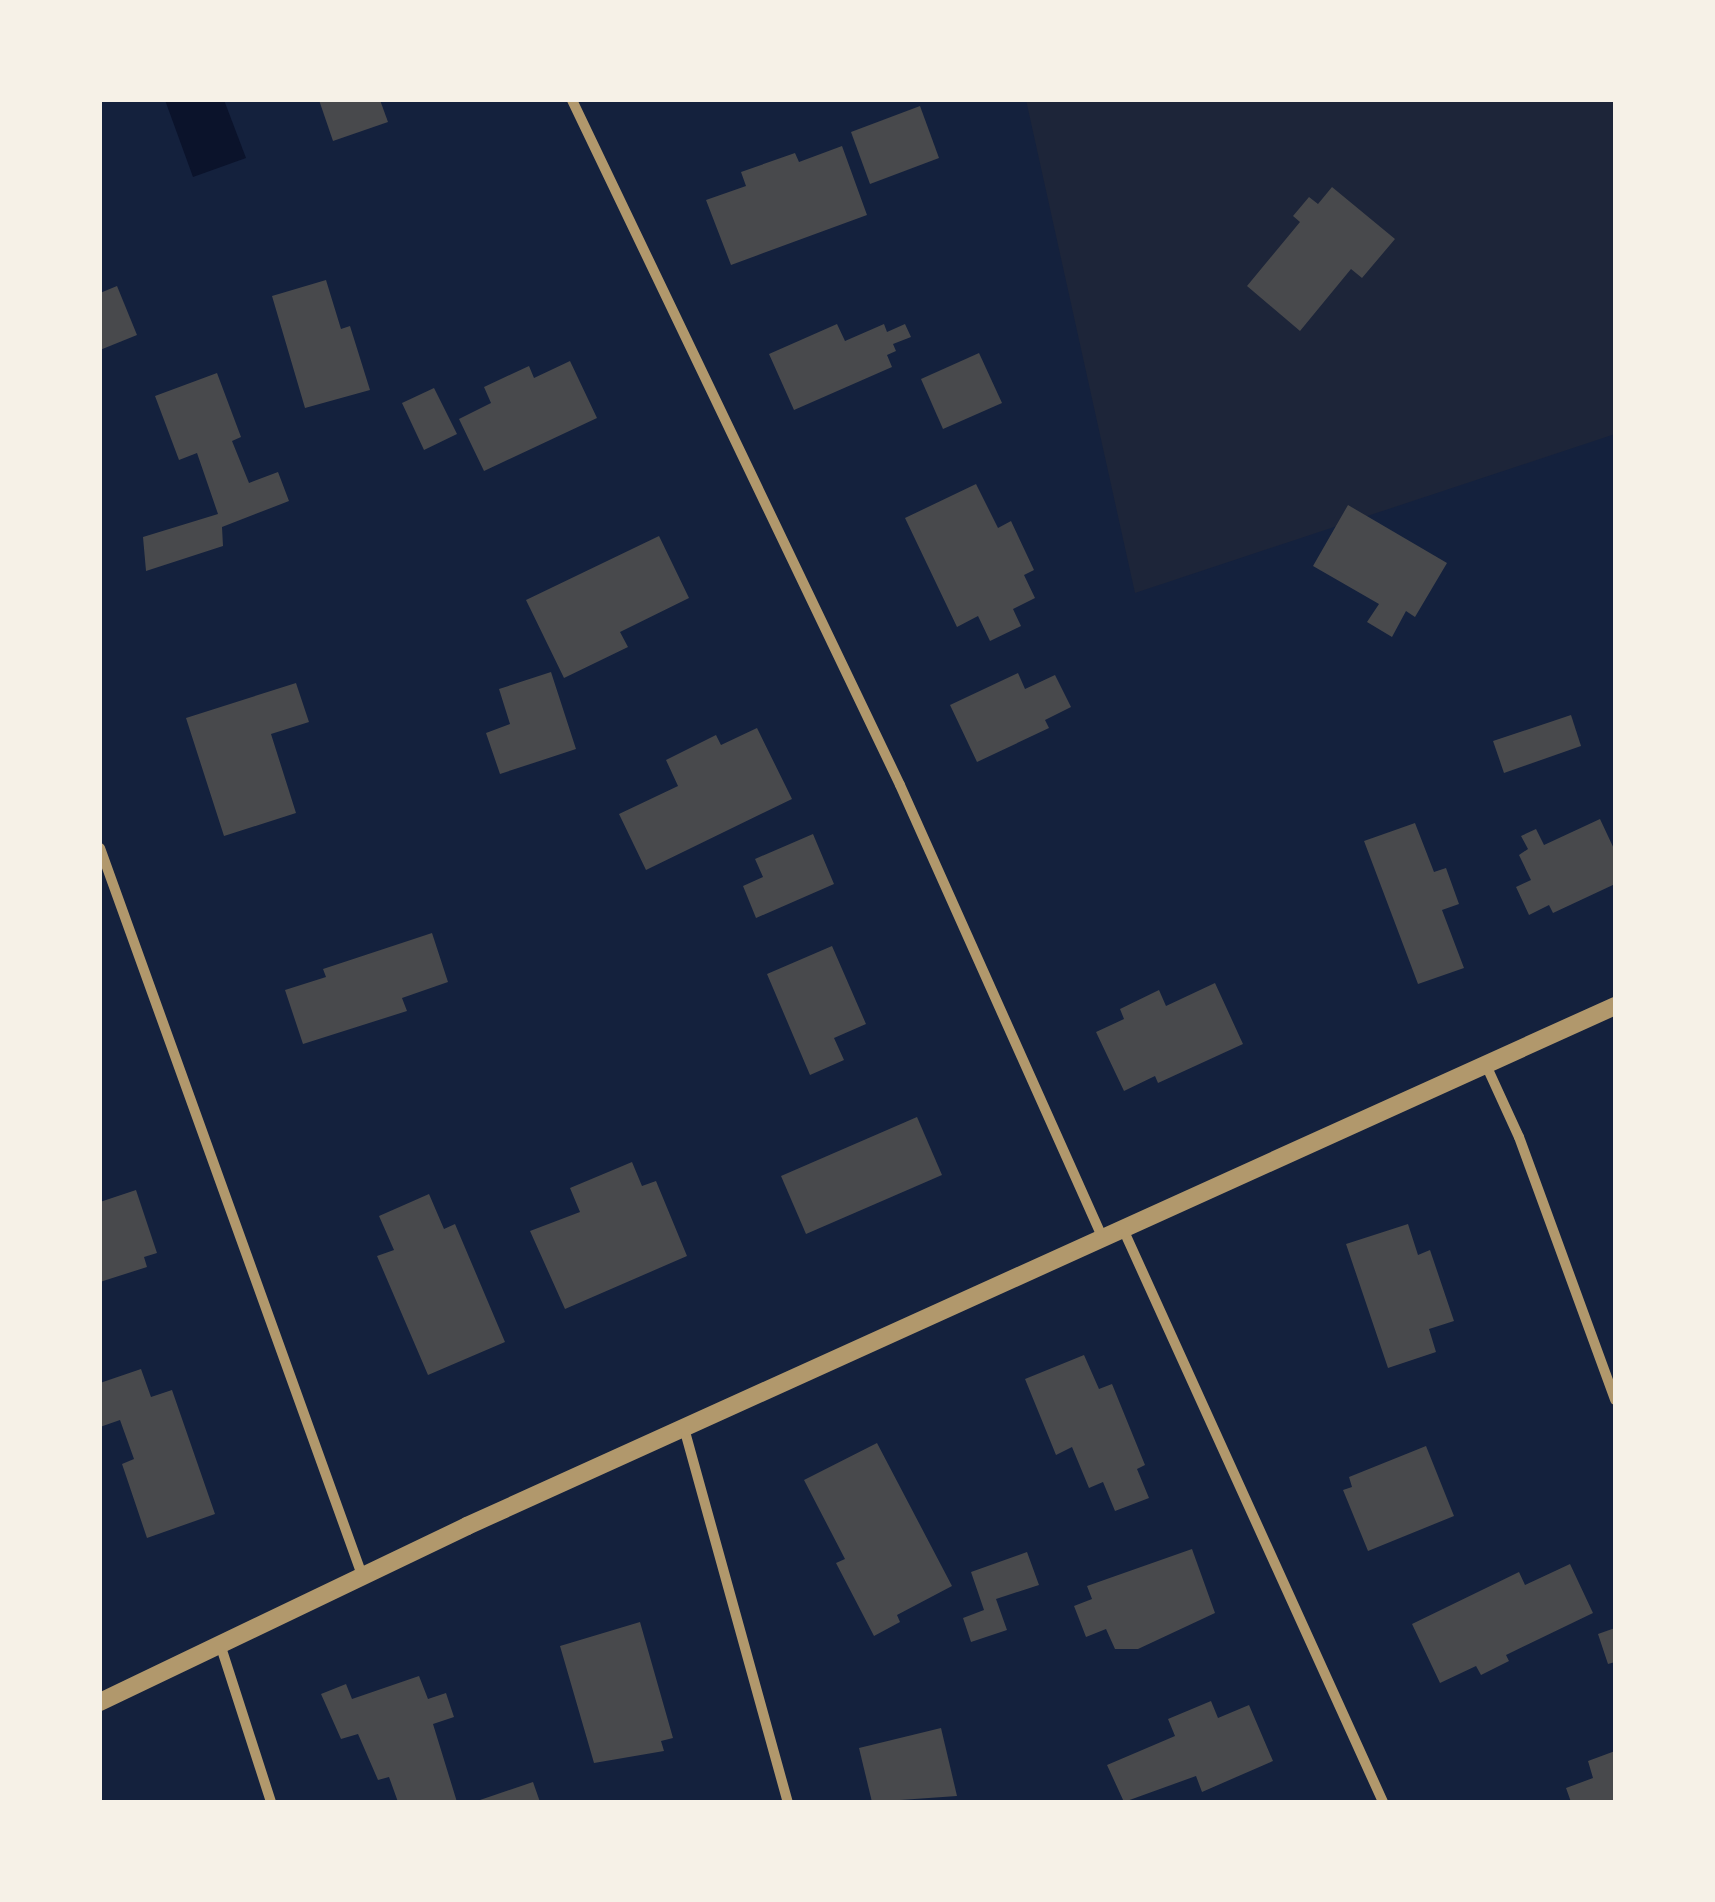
<!DOCTYPE html>
<style>
body{margin:0}
#map{position:relative;width:1715px;height:1902px;overflow:hidden;background:#14213d;font-family:Lora,serif}
div>[style]{position:absolute}
.green>*{inset:0;background:#1d2539}
.water>*{inset:0;background:#0b132b}
.building>*{inset:0;background:#48494c}
.minor>*{height:10px;margin:-5px;padding:0 5px;transform-origin:5px;border-radius:5px;background:#b1986c}
.tertiary>*{height:18px;margin:-9px;padding:0 9px;transform-origin:9px;border-radius:9px;background:#b1986c}
span{translate:-50% -50%;white-space:nowrap;text-align:center;line-height:1.15;-webkit-text-stroke:8px #f6f1e7;paint-order:stroke}
.frame{position:absolute;inset:0;border:102px solid #f6f1e7;pointer-events:none}
</style>
<div id="map">
<div class="green">
<div style="clip-path:polygon(1026px 100px,1615px 100px,1615px 434px,1135px 593px)"></div>
</div>
<div class="water">
<div style="clip-path:polygon(165px 100px,224px 100px,246px 158px,193px 177px)"></div>
</div>
<div class="building">
<div style="clip-path:polygon(319px 100px,380px 100px,388px 122px,333px 141px)"></div>
<div style="clip-path:polygon(920px 106px,939px 158px,870px 184px,851px 132px)"></div>
<div style="clip-path:polygon(842px 146px,867px 215px,731px 265px,706px 200px,746px 186px,741px 172px,795px 153px,799px 162px)"></div>
<div style="clip-path:polygon(1332px 187px,1395px 239px,1362px 278px,1351px 269px,1300px 331px,1247px 286px,1300px 222px,1293px 216px,1309px 197px,1318px 204px)"></div>
<div style="clip-path:polygon(326px 280px,341px 329px,350px 326px,370px 390px,305px 408px,272px 296px)"></div>
<div style="clip-path:polygon(117px 286px,137px 335px,100px 350px,100px 293px)"></div>
<div style="clip-path:polygon(837px 324px,845px 341px,884px 324px,887px 332px,905px 324px,911px 337px,893px 344px,896px 351px,887px 355px,892px 367px,794px 410px,769px 354px)"></div>
<div style="clip-path:polygon(979px 353px,1002px 403px,943px 429px,921px 379px)"></div>
<div style="clip-path:polygon(570px 361px,597px 418px,484px 471px,459px 419px,491px 403px,484px 387px,529px 366px,534px 378px)"></div>
<div style="clip-path:polygon(217px 373px,241px 437px,232px 441px,249px 483px,278px 472px,289px 501px,222px 527px,223px 546px,146px 571px,143px 537px,218px 514px,197px 453px,179px 460px,155px 396px)"></div>
<div style="clip-path:polygon(434px 388px,457px 434px,424px 450px,402px 403px)"></div>
<div style="clip-path:polygon(976px 484px,998px 528px,1011px 521px,1034px 570px,1024px 575px,1035px 598px,1013px 609px,1021px 626px,990px 641px,978px 616px,957px 627px,905px 518px)"></div>
<div style="clip-path:polygon(1348px 505px,1447px 563px,1415px 617px,1406px 611px,1392px 637px,1367px 622px,1379px 604px,1313px 566px)"></div>
<div style="clip-path:polygon(659px 536px,689px 598px,620px 632px,628px 647px,564px 678px,526px 600px)"></div>
<div style="clip-path:polygon(551px 672px,576px 749px,500px 774px,486px 733px,510px 724px,499px 689px)"></div>
<div style="clip-path:polygon(1018px 673px,1025px 689px,1055px 675px,1071px 707px,1045px 720px,1049px 728px,977px 762px,950px 705px)"></div>
<div style="clip-path:polygon(296px 683px,309px 722px,271px 734px,296px 813px,224px 836px,186px 718px)"></div>
<div style="clip-path:polygon(1571px 715px,1581px 746px,1504px 773px,1493px 741px)"></div>
<div style="clip-path:polygon(757px 728px,792px 799px,646px 870px,619px 814px,678px 786px,666px 760px,716px 735px,721px 745px)"></div>
<div style="clip-path:polygon(1600px 819px,1615px 851px,1615px 884px,1553px 913px,1549px 905px,1529px 915px,1516px 887px,1531px 880px,1519px 855px,1528px 849px,1521px 836px,1536px 829px,1544px 845px)"></div>
<div style="clip-path:polygon(1415px 823px,1434px 872px,1446px 868px,1459px 904px,1442px 910px,1464px 968px,1418px 984px,1364px 841px)"></div>
<div style="clip-path:polygon(813px 834px,834px 884px,756px 918px,743px 886px,763px 877px,755px 859px)"></div>
<div style="clip-path:polygon(432px 933px,448px 982px,402px 998px,407px 1011px,303px 1044px,285px 990px,326px 977px,323px 969px)"></div>
<div style="clip-path:polygon(832px 946px,866px 1024px,834px 1038px,844px 1060px,810px 1075px,767px 974px)"></div>
<div style="clip-path:polygon(1215px 983px,1243px 1044px,1158px 1083px,1155px 1076px,1124px 1091px,1096px 1032px,1124px 1019px,1120px 1009px,1159px 990px,1166px 1006px)"></div>
<div style="clip-path:polygon(917px 1117px,942px 1175px,806px 1234px,781px 1176px)"></div>
<div style="clip-path:polygon(632px 1162px,642px 1186px,656px 1181px,687px 1256px,565px 1309px,530px 1231px,580px 1212px,570px 1188px)"></div>
<div style="clip-path:polygon(136px 1190px,157px 1253px,144px 1257px,147px 1267px,100px 1282px,100px 1202px)"></div>
<div style="clip-path:polygon(429px 1194px,444px 1229px,455px 1224px,505px 1342px,428px 1375px,377px 1256px,394px 1250px,379px 1216px)"></div>
<div style="clip-path:polygon(1408px 1224px,1418px 1255px,1430px 1250px,1454px 1321px,1429px 1329px,1436px 1352px,1388px 1368px,1346px 1244px)"></div>
<div style="clip-path:polygon(1084px 1355px,1099px 1389px,1112px 1384px,1145px 1465px,1137px 1469px,1149px 1498px,1115px 1511px,1103px 1482px,1089px 1488px,1072px 1447px,1056px 1455px,1025px 1379px)"></div>
<div style="clip-path:polygon(141px 1369px,151px 1397px,172px 1390px,215px 1514px,147px 1538px,122px 1464px,134px 1459px,120px 1420px,100px 1427px,100px 1383px)"></div>
<div style="clip-path:polygon(877px 1443px,952px 1586px,897px 1615px,900px 1622px,874px 1636px,836px 1563px,845px 1559px,804px 1480px)"></div>
<div style="clip-path:polygon(1426px 1446px,1454px 1516px,1368px 1551px,1343px 1490px,1352px 1487px,1349px 1477px)"></div>
<div style="clip-path:polygon(1192px 1549px,1215px 1613px,1138px 1649px,1115px 1649px,1106px 1629px,1086px 1637px,1074px 1606px,1092px 1599px,1087px 1586px)"></div>
<div style="clip-path:polygon(1027px 1552px,1039px 1585px,996px 1599px,1007px 1630px,971px 1642px,963px 1618px,984px 1610px,971px 1572px)"></div>
<div style="clip-path:polygon(1570px 1564px,1593px 1613px,1506px 1655px,1509px 1661px,1481px 1675px,1476px 1666px,1440px 1683px,1412px 1624px,1519px 1572px,1525px 1585px)"></div>
<div style="clip-path:polygon(640px 1622px,673px 1738px,661px 1741px,664px 1751px,594px 1763px,560px 1646px)"></div>
<div style="clip-path:polygon(1615px 1628px,1615px 1662px,1608px 1664px,1598px 1634px)"></div>
<div style="clip-path:polygon(419px 1676px,428px 1699px,446px 1693px,454px 1717px,433px 1724px,457px 1802px,398px 1802px,389px 1777px,378px 1780px,358px 1734px,341px 1739px,321px 1694px,346px 1684px,352px 1699px)"></div>
<div style="clip-path:polygon(1211px 1701px,1218px 1718px,1249px 1705px,1273px 1761px,1202px 1792px,1196px 1776px,1124px 1802px,1107px 1765px,1175px 1736px,1168px 1719px)"></div>
<div style="clip-path:polygon(941px 1728px,957px 1796px,872px 1802px,859px 1748px)"></div>
<div style="clip-path:polygon(1615px 1751px,1615px 1802px,1571px 1802px,1566px 1788px,1593px 1778px,1588px 1761px)"></div>
<div style="clip-path:polygon(533px 1782px,540px 1802px,477px 1802px,477px 1801px)"></div>
</div>
<div class="minor">
<div style="left:572px;top:100px;width:759px;rotate:64.41deg"></div>
<div style="left:900px;top:785px;width:496px;rotate:65.9deg"></div>
<div style="left:100px;top:848px;width:773px;rotate:70.18deg"></div>
<div style="left:1486px;top:1065px;width:79px;rotate:65.4deg"></div>
<div style="left:1519px;top:1137px;width:280px;rotate:69.9deg"></div>
<div style="left:1123px;top:1229px;width:629px;rotate:65.59deg"></div>
<div style="left:684px;top:1428px;width:388px;rotate:74.5deg"></div>
<div style="left:220px;top:1644px;width:166px;rotate:72.1deg"></div>
</div>
<div class="tertiary">
<div style="left:100px;top:1702px;width:407px;rotate:-25.6deg"></div>
<div style="left:467px;top:1526px;width:1260px;rotate:-24.37deg"></div>
</div>
<div class="frame"></div>
</div>
